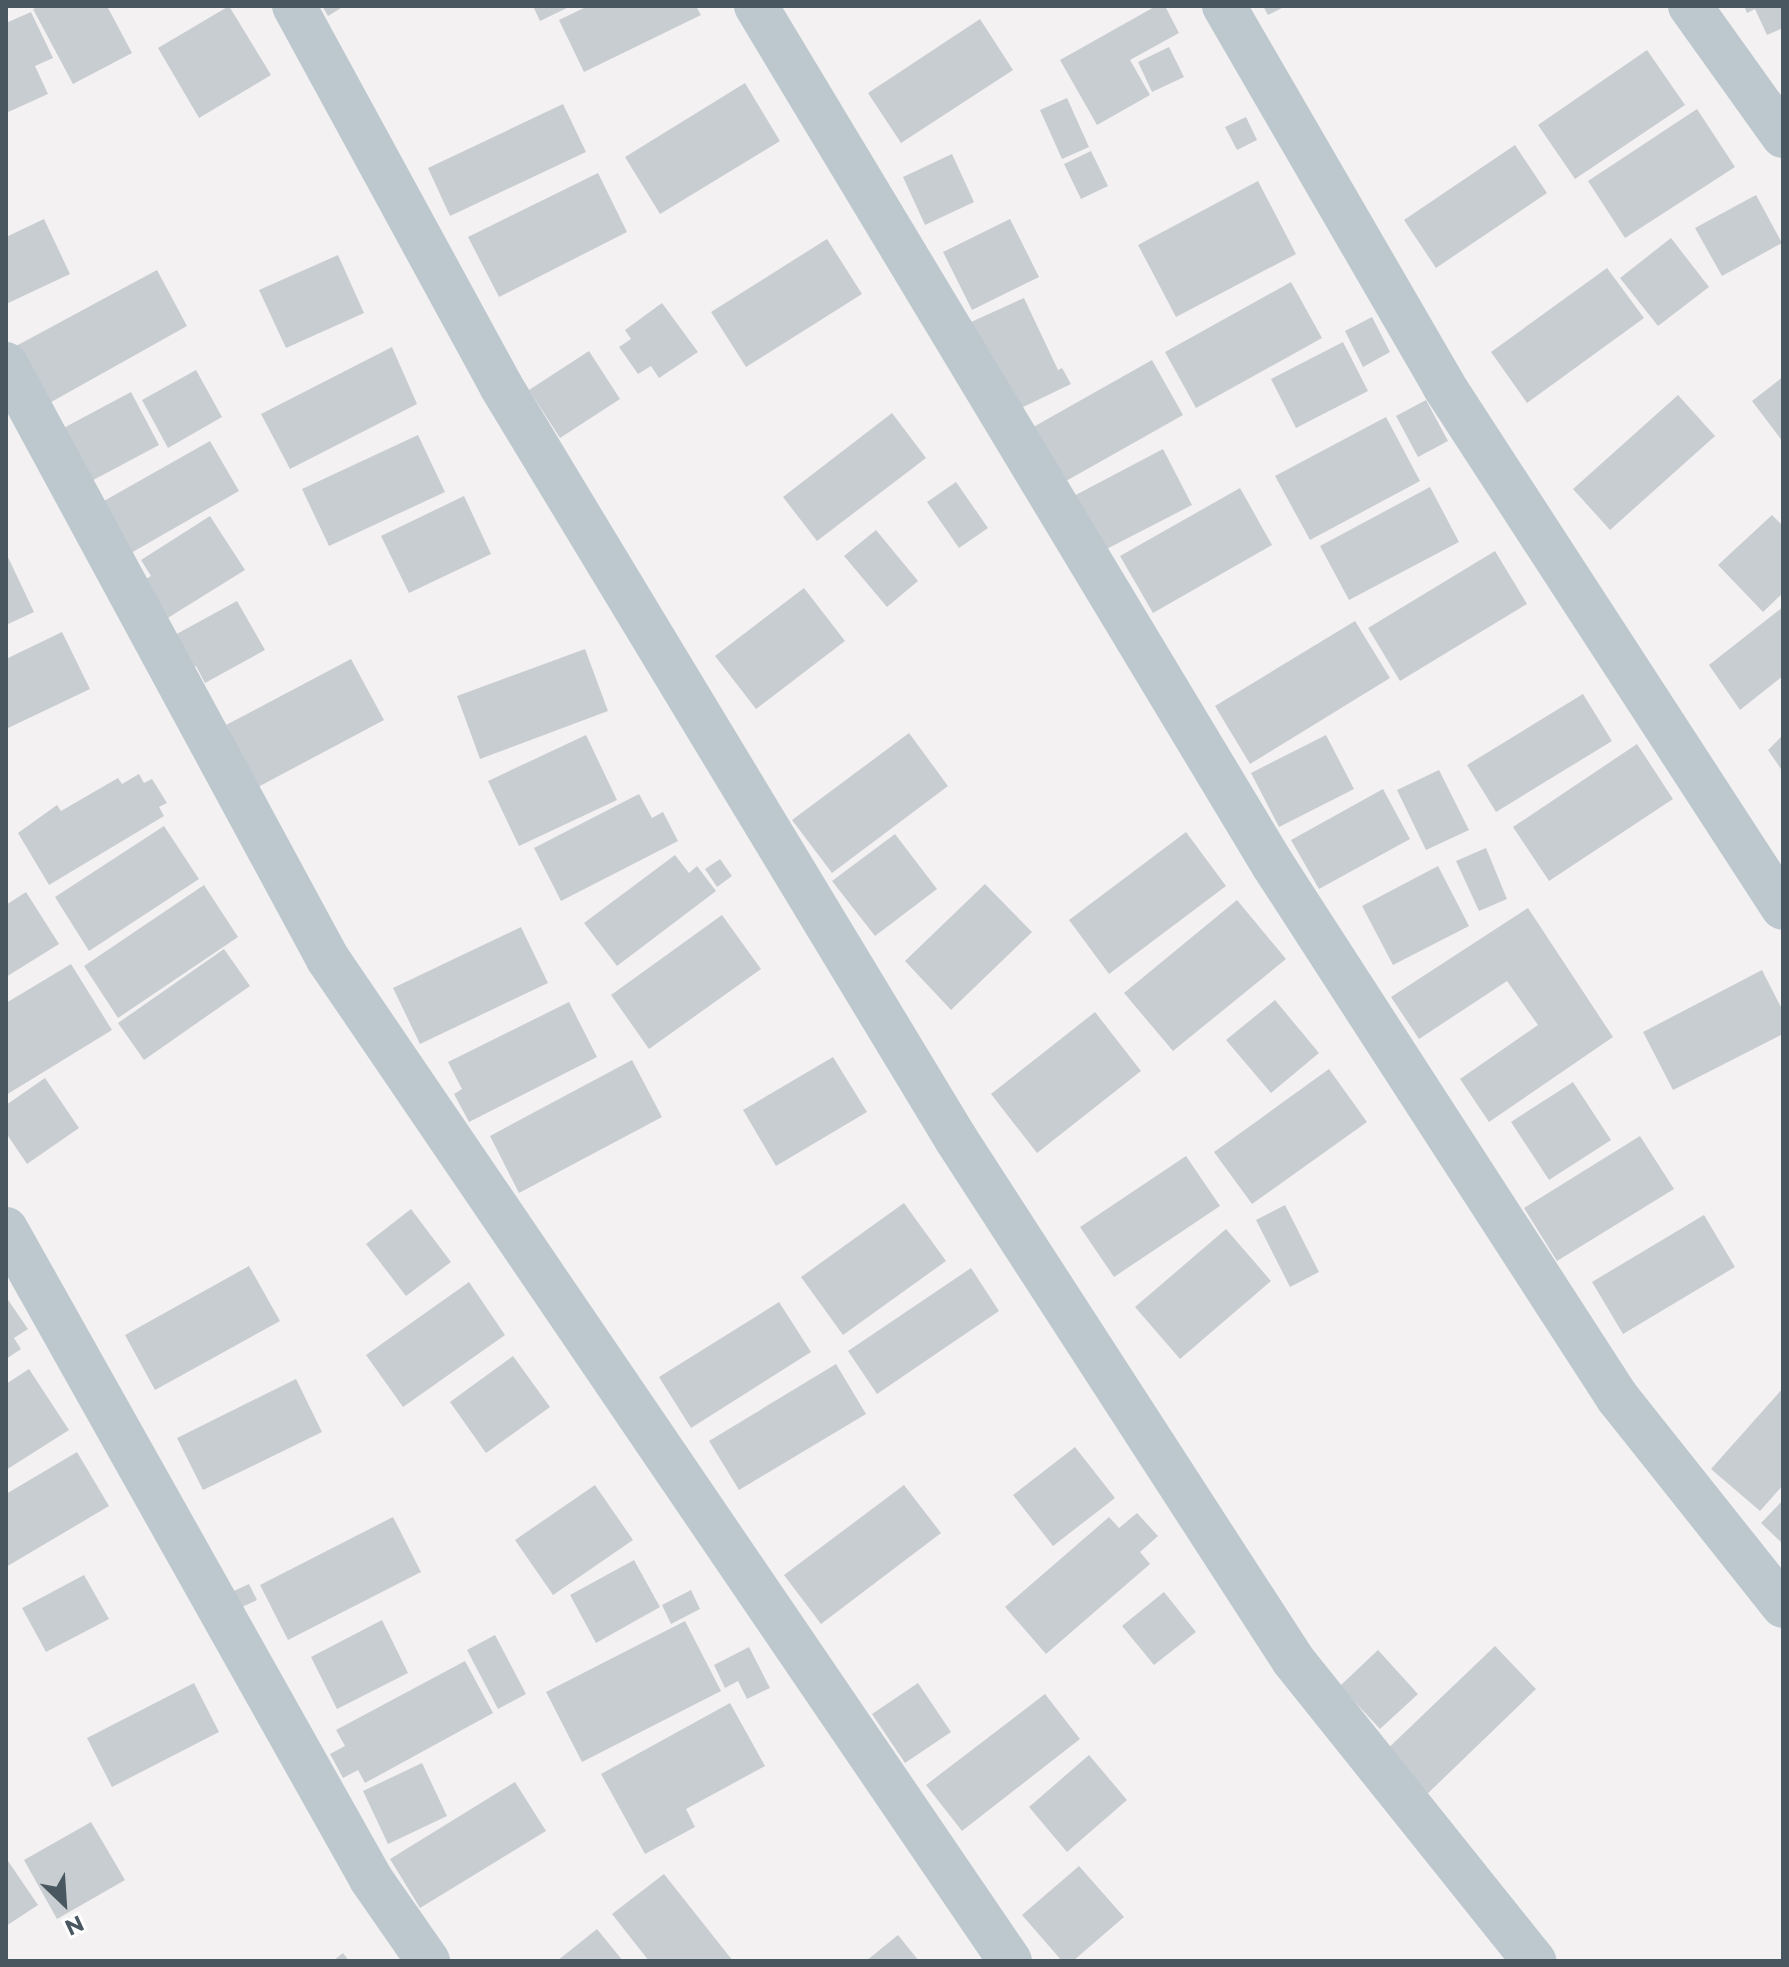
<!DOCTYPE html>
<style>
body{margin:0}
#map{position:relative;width:1789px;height:1967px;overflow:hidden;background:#f4f1f2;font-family:Montserrat,sans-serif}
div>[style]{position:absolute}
.building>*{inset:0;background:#c8cdd1}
.minor>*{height:44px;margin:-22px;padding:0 22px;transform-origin:22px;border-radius:22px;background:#bcc8ce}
span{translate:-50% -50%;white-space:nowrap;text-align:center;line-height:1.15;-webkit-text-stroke:8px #fff;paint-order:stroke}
.frame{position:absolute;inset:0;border:8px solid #485760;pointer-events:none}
.north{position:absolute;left:24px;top:1863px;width:80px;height:80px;-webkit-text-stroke:6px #fff;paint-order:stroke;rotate:155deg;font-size:22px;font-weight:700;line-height:32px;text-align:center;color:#485760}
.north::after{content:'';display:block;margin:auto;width:28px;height:36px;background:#485760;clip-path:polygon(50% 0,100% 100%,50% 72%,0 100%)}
</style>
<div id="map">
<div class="building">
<div style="clip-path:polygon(40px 6px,107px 6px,132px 53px,73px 84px,33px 9px)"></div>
<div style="clip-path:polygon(229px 6px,271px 75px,199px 118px,158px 48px)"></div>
<div style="clip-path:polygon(322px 6px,344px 6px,328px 16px)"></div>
<div style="clip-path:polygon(533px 6px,571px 6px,540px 21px)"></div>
<div style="clip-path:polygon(588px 6px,696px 6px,701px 15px,584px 72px,559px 20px)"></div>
<div style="clip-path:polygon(1156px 6px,1165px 6px,1179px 33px,1130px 60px,1150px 95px,1097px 125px,1060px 60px)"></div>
<div style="clip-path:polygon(1263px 6px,1286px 6px,1268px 15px)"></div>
<div style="clip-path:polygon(1744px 6px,1783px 6px,1783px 28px,1767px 35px,1755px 9px,1747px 13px)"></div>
<div style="clip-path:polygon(31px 12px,53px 58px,35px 66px,48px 94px,6px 113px,6px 23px)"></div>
<div style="clip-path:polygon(980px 19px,1013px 70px,901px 143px,868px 93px)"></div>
<div style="clip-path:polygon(1169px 47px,1184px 77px,1152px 92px,1138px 62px)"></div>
<div style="clip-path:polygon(1647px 50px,1685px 105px,1575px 179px,1538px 125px)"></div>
<div style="clip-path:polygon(745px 83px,780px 141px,660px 214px,625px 157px)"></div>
<div style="clip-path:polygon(1067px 98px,1089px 147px,1062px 159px,1040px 110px)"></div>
<div style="clip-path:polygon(563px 104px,586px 152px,450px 216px,428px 168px)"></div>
<div style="clip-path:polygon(1697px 109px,1735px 167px,1625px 238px,1588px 181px)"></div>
<div style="clip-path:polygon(1246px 117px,1257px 140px,1237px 150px,1225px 127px)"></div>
<div style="clip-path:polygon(1515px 145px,1547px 193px,1436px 268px,1404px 220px)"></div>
<div style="clip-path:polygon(1091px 151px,1108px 186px,1081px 199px,1064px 164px)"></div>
<div style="clip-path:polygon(952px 154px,974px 202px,925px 225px,903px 177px)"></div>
<div style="clip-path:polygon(598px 173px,627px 232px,499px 297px,468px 237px)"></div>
<div style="clip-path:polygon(1258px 181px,1296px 254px,1176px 317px,1138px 245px)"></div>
<div style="clip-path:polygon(1756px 195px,1782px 243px,1722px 276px,1695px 228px)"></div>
<div style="clip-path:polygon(44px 219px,70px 274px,6px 304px,6px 237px)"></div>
<div style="clip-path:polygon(1010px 219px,1039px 277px,972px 310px,943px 252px)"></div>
<div style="clip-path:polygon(1671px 238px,1709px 287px,1658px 326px,1620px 278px)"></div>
<div style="clip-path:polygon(827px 239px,862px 294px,746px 367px,711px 312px)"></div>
<div style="clip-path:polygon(338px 255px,364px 313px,286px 348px,259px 290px)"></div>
<div style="clip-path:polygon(1607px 268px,1644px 318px,1527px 403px,1491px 352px)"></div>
<div style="clip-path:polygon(157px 270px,187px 326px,37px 410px,16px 346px)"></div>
<div style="clip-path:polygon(1291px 282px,1322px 338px,1196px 408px,1165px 352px)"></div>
<div style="clip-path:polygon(1024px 298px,1058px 370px,1062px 368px,1071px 384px,1013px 412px,971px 322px)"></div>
<div style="clip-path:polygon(662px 303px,698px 352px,659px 378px,651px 366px,638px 374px,619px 347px,631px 339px,625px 330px)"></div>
<div style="clip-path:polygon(1372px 317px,1390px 352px,1363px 367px,1345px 331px)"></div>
<div style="clip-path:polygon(1343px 342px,1368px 391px,1296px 428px,1271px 379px)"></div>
<div style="clip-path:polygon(392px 347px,417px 404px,290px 469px,261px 414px)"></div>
<div style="clip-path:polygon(589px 351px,620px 399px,560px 438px,529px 390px)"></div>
<div style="clip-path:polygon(1152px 360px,1183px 415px,1059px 485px,1028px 430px)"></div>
<div style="clip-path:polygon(196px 370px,222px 417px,168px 448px,142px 400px)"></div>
<div style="clip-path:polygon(1783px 377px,1783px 442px,1752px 401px)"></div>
<div style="clip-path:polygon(131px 392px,159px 445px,84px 485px,56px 432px)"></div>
<div style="clip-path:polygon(1678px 395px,1715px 436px,1610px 530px,1573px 489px)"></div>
<div style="clip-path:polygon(1426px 400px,1448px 441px,1418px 457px,1396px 416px)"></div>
<div style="clip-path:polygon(892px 413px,926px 458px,817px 541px,783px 497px)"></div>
<div style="clip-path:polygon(1386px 417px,1420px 481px,1310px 540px,1275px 476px)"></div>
<div style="clip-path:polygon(418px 435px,445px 492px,329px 546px,302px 489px)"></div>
<div style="clip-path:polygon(210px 441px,239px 491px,124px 557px,95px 506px)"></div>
<div style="clip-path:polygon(1163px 449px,1192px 505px,1097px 554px,1068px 499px)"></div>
<div style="clip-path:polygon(956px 482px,988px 528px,959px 548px,927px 502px)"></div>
<div style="clip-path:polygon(1430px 487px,1459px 542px,1349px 600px,1320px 546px)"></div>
<div style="clip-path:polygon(1240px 488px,1272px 545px,1153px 613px,1120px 556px)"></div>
<div style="clip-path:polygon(464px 496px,491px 554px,409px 593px,381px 536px)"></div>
<div style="clip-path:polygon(1772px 515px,1783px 526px,1783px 593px,1763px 612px,1718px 565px)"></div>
<div style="clip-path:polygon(210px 516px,245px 570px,158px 624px,134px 586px,151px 576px,141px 560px)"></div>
<div style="clip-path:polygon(876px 530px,918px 581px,887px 607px,844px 556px)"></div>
<div style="clip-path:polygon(1495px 551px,1527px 604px,1400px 681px,1368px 628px)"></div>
<div style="clip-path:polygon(6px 553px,34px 612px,6px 625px)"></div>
<div style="clip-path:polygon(804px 588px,845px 641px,756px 709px,715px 656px)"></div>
<div style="clip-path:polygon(237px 601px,265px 650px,205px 683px,196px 666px,180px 674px,162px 642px)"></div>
<div style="clip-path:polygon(1783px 607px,1783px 676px,1740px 710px,1709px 665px)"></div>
<div style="clip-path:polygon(1355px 621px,1390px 678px,1250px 764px,1215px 706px)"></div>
<div style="clip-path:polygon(62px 632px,90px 689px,6px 729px,6px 659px)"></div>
<div style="clip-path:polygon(585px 649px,608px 711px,480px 759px,457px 696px)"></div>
<div style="clip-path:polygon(351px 659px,384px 720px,258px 787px,226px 725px)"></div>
<div style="clip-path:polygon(1583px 694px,1612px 741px,1496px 812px,1467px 765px)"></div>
<div style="clip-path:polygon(909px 733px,948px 786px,832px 873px,792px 820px)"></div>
<div style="clip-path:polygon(586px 735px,617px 800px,519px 846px,488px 781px)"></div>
<div style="clip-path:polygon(1326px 735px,1354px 789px,1279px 827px,1251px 773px)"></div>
<div style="clip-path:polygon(1783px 735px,1783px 772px,1768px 750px)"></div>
<div style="clip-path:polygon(1637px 744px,1673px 799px,1549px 881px,1513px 827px)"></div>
<div style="clip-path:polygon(1439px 770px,1469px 830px,1426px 850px,1397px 790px)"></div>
<div style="clip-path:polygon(139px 774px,144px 783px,152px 779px,167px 803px,159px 807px,164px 816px,49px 885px,18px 833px,57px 805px,61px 811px,118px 778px,122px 784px)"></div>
<div style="clip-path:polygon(1383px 789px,1410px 839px,1319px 889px,1291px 840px)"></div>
<div style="clip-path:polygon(639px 794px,652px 818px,663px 812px,678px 841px,561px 901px,534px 848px)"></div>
<div style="clip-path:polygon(164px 826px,199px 879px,89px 951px,55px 897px)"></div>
<div style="clip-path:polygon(1186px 832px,1226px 886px,1109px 974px,1069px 920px)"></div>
<div style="clip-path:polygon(895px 834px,937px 889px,875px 936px,832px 881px)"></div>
<div style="clip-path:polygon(1486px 848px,1507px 899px,1479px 911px,1456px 861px)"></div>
<div style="clip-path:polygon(675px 855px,689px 873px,697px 866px,716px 891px,617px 966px,584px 923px)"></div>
<div style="clip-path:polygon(720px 859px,732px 876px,717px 887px,705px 869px)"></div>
<div style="clip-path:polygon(1438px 866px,1469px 926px,1393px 965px,1362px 906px)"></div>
<div style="clip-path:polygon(985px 884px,1032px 932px,951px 1010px,905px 961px)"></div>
<div style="clip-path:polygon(204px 885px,238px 937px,118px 1018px,84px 966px)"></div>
<div style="clip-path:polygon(26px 892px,59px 944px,6px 977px,6px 905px)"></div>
<div style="clip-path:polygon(1237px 900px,1286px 959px,1173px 1051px,1124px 993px)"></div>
<div style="clip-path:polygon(1528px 908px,1613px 1037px,1489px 1122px,1460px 1079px,1538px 1025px,1507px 981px,1419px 1039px,1391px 997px)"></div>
<div style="clip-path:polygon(722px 915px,761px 969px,649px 1049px,611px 995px)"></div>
<div style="clip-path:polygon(521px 927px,548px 983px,420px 1044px,393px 988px)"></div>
<div style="clip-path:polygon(224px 949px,250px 986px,144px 1060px,118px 1023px)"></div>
<div style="clip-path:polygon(71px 964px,112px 1030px,6px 1095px,6px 1003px)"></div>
<div style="clip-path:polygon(1762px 970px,1783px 1011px,1783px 1034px,1673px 1090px,1643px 1032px)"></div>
<div style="clip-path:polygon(1275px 1000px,1319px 1053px,1271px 1093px,1226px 1040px)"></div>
<div style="clip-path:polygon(569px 1002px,597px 1057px,469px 1122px,454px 1094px,462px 1089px,448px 1062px)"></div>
<div style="clip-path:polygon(1095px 1012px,1141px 1071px,1037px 1153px,991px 1094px)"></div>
<div style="clip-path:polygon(833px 1057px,867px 1112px,776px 1166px,743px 1110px)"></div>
<div style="clip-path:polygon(632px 1060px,662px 1117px,519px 1193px,490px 1136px)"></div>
<div style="clip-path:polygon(1329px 1069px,1367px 1122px,1252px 1204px,1214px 1152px)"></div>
<div style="clip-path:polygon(45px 1078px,79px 1128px,27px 1164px,6px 1133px,6px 1105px)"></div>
<div style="clip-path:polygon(1573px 1082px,1611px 1140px,1549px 1180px,1511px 1122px)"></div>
<div style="clip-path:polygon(1640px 1136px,1674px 1189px,1557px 1261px,1524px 1208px)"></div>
<div style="clip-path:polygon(1186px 1156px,1220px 1206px,1114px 1277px,1080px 1227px)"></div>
<div style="clip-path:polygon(904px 1203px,946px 1261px,843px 1335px,801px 1277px)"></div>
<div style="clip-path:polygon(1285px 1205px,1319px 1272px,1290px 1287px,1256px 1220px)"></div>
<div style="clip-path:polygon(411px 1209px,451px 1262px,406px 1296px,366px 1244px)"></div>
<div style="clip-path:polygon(1704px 1215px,1735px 1267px,1623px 1334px,1592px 1282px)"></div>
<div style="clip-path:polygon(1226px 1229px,1271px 1281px,1180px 1359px,1135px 1307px)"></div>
<div style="clip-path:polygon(249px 1266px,280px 1321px,155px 1390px,125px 1335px)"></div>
<div style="clip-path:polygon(971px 1268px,999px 1311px,877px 1394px,848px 1351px)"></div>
<div style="clip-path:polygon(469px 1282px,505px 1335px,403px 1407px,366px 1355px)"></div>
<div style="clip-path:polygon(6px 1297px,28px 1329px,14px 1338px,21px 1349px,6px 1359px)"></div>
<div style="clip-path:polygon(779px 1302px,811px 1352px,691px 1428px,659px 1377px)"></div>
<div style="clip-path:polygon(513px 1356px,550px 1407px,486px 1453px,450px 1402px)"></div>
<div style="clip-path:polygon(836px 1364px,866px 1414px,739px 1490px,709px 1441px)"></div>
<div style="clip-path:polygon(29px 1369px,69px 1430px,6px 1470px,6px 1384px)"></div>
<div style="clip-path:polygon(296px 1379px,322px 1432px,203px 1490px,177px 1438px)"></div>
<div style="clip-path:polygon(1783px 1388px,1783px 1485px,1760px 1511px,1711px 1469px)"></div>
<div style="clip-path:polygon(1075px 1447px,1115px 1498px,1053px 1546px,1013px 1495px)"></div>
<div style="clip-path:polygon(77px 1452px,109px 1506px,6px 1567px,6px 1494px)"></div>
<div style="clip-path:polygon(595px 1485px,633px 1540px,553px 1595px,515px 1540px)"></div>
<div style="clip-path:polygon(904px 1485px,941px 1533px,821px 1624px,784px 1575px)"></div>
<div style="clip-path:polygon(1783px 1500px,1783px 1544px,1761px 1523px)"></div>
<div style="clip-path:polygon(1137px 1513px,1158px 1536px,1140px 1552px,1150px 1564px,1046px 1654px,1005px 1607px,1109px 1517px,1119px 1528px)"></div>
<div style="clip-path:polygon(393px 1517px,421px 1572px,288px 1640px,260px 1585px)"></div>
<div style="clip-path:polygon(634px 1560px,660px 1607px,596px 1643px,570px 1595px)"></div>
<div style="clip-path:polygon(84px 1575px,109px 1619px,46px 1652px,22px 1608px)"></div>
<div style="clip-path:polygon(249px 1584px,257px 1600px,229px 1613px,221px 1597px)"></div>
<div style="clip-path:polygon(691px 1590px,700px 1609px,671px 1624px,662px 1605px)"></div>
<div style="clip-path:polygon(1164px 1592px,1196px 1632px,1154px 1665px,1122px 1626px)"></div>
<div style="clip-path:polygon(382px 1620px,408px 1673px,337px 1709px,311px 1657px)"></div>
<div style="clip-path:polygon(685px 1621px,721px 1691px,582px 1762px,546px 1692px)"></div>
<div style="clip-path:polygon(495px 1635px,526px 1694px,498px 1709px,467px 1650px)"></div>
<div style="clip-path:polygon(1495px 1646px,1536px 1689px,1421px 1800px,1380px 1756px)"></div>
<div style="clip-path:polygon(749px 1647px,770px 1688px,747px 1699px,738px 1681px,725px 1688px,714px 1665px)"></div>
<div style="clip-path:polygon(1378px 1650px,1418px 1694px,1380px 1729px,1340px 1686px)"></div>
<div style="clip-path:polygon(465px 1661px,493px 1713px,365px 1783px,358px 1770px,343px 1778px,330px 1754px,345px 1746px,336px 1730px)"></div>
<div style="clip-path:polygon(194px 1683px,219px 1732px,112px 1787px,87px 1738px)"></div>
<div style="clip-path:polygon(918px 1683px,951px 1732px,905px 1763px,872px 1714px)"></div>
<div style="clip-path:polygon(1045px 1694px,1080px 1739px,962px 1831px,926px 1785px)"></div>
<div style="clip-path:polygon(730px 1703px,765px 1766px,686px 1809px,695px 1827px,645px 1854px,601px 1774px)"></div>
<div style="clip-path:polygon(1089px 1755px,1127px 1800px,1067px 1852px,1029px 1807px)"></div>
<div style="clip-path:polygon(422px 1763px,447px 1816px,388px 1844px,363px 1791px)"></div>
<div style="clip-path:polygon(515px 1782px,546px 1831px,420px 1908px,390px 1859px)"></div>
<div style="clip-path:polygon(91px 1822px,125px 1880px,57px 1919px,24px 1860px)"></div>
<div style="clip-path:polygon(6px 1858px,38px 1905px,6px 1926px)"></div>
<div style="clip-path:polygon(1079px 1866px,1124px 1917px,1073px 1961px,1062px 1961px,1022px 1915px)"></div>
<div style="clip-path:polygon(664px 1874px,733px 1961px,649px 1961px,612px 1914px)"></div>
<div style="clip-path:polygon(597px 1929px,623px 1961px,557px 1961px)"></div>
<div style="clip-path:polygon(898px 1935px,919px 1961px,866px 1961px)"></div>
<div style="clip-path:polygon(343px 1953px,349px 1961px,333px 1961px)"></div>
</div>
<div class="minor">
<div style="left:294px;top:6px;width:433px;rotate:61.4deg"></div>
<div style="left:501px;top:386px;width:880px;rotate:58.86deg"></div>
<div style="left:956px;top:1139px;width:620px;rotate:57.1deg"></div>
<div style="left:1293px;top:1660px;width:386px;rotate:51.3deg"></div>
<div style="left:756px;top:6px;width:1003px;rotate:58.96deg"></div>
<div style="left:1273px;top:865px;width:634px;rotate:57.11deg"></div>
<div style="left:1617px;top:1397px;width:267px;rotate:51.5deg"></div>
<div style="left:1224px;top:6px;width:439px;rotate:59.9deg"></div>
<div style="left:1444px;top:386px;width:622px;rotate:57deg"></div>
<div style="left:1690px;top:6px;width:160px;rotate:54.4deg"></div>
<div style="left:6px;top:364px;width:677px;rotate:61.58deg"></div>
<div style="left:328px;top:959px;width:1212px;rotate:55.76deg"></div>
<div style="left:6px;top:1229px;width:745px;rotate:60.68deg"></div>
<div style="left:371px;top:1879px;width:100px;rotate:55.2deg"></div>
</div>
<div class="frame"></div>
<div class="north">N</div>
</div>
